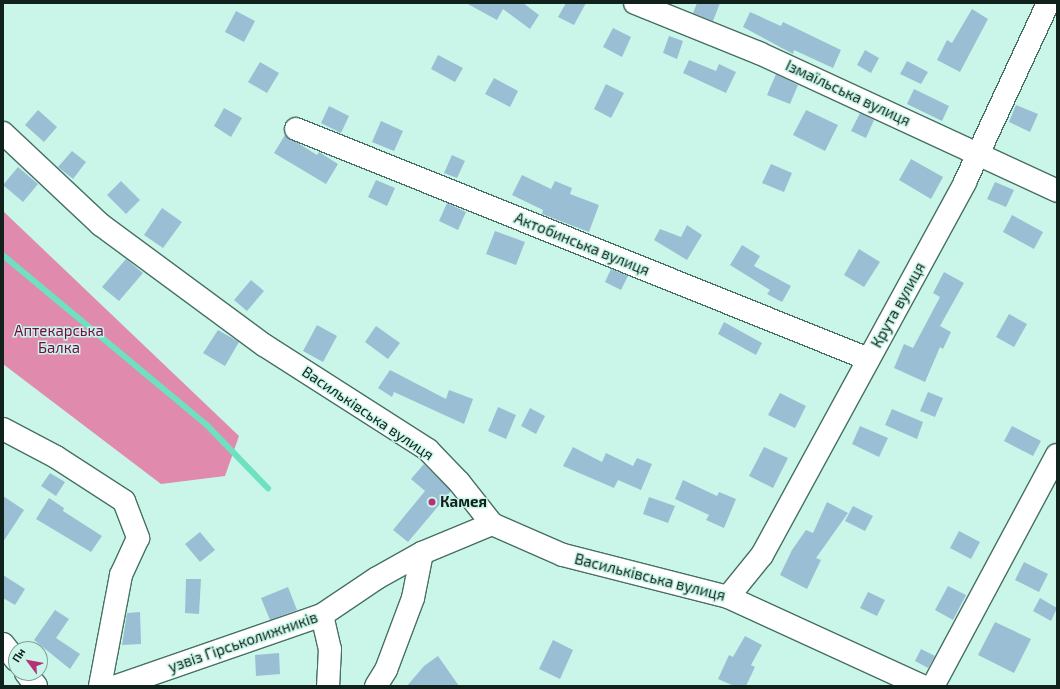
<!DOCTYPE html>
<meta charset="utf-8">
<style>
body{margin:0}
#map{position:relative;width:1060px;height:689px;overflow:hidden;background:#c9f6e8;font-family:"Exo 2",sans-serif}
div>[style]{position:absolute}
.forest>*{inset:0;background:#e08aae}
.stream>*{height:5.5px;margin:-2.75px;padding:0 2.75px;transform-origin:2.75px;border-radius:2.75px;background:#70e0c2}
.building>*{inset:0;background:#9abfd5}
.roads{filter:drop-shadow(1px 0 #477064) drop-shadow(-1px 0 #477064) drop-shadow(0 1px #477064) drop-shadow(0 -1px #477064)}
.minor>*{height:22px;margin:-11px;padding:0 11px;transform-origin:11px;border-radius:11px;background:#fff}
.dots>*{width:11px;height:11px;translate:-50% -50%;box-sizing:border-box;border:2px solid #c9f6e8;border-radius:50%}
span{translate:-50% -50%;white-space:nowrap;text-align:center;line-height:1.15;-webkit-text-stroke:3px #c9f6e8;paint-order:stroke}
.street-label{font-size:15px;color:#11221d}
.park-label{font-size:15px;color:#730b45}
.poi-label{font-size:15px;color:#11221d;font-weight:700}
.left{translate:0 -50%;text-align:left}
.frame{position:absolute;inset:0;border:4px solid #11221d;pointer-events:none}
.north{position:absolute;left:8px;top:641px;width:40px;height:40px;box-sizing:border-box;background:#c9f6e8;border:1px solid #7fa197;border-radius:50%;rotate:302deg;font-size:11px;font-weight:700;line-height:16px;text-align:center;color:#11221d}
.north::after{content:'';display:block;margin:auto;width:14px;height:18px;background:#b63175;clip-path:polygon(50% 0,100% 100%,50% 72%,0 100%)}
</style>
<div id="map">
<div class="forest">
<div style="clip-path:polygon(3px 211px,239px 436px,225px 476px,161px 484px,3px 364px)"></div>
</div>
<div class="stream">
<div style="left:3px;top:255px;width:266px;rotate:39.8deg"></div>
<div style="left:207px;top:425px;width:88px;rotate:45.9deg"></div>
</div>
<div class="building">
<div style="clip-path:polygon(466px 3px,523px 3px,539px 15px,530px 29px,503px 9px,497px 20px)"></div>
<div style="clip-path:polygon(566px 3px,586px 3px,574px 25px,558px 17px)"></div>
<div style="clip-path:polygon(697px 3px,720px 3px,713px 21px,693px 13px)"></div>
<div style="clip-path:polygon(972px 9px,988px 19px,960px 72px,937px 60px,947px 40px,952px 43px)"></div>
<div style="clip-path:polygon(236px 11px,255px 21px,244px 42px,225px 32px)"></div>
<div style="clip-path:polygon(750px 12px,781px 26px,783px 22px,841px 50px,833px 68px,794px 50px,793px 54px,743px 27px)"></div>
<div style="clip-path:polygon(613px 28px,631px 37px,622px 57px,603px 47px)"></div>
<div style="clip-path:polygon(669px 36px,683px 41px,677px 59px,663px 53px)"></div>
<div style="clip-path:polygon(865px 50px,879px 58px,871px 73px,857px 65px)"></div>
<div style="clip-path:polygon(438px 55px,463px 68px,455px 82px,431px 69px)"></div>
<div style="clip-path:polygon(689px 60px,716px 71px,719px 64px,736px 72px,726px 93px,683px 73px)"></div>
<div style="clip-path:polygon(907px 61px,928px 72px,921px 84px,900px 74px)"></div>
<div style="clip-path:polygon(260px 62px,279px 73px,267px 93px,248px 82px)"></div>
<div style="clip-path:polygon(776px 74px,798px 85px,790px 104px,767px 95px)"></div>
<div style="clip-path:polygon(494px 78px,518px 91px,510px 107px,485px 94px)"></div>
<div style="clip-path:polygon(606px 84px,624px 93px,611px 118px,594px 109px)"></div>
<div style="clip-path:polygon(914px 89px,949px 106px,942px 121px,907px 104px)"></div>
<div style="clip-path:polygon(1016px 105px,1038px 114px,1030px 132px,1009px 122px)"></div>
<div style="clip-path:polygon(329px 106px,349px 116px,341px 133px,321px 123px)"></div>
<div style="clip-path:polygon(224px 108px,242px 118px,231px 137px,214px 126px)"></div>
<div style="clip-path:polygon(38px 110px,57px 127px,44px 142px,25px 125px)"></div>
<div style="clip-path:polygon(806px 110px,838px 125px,825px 151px,793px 135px)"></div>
<div style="clip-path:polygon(860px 113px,874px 120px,866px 138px,851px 131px)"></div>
<div style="clip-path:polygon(381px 121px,403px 131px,394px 151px,372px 142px)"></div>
<div style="clip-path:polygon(285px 135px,317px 155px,319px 152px,338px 164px,326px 184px,274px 153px)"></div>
<div style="clip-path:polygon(72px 151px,86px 162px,73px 179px,58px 167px)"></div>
<div style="clip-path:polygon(452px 155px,465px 161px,457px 178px,444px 173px)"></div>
<div style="clip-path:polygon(911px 159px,943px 177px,931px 199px,899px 180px)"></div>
<div style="clip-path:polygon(771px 164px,792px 173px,784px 192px,762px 183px)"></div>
<div style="clip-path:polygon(18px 167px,38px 184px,23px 202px,3px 185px)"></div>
<div style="clip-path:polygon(522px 175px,551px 189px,555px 181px,572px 188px,570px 194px,599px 205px,589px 232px,542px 214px,543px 210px,512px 195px)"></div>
<div style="clip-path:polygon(376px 180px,395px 188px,387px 206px,368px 197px)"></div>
<div style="clip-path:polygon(121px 181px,140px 200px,126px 214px,107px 195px)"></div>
<div style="clip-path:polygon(995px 182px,1014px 190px,1006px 207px,987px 199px)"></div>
<div style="clip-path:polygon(447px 203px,466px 212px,458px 230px,439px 221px)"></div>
<div style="clip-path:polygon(162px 208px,182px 222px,163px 248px,144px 235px)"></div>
<div style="clip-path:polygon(1012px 215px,1043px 232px,1034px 249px,1003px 232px)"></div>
<div style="clip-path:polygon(687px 225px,702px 235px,687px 260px,654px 240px,660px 229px,681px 237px)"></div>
<div style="clip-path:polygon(495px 231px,525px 242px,516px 265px,486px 254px)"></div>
<div style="clip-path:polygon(742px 245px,760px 256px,754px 266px,791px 286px,782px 302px,767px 294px,770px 290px,730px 265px)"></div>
<div style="clip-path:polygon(859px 249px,880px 262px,864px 287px,844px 275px)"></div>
<div style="clip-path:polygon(126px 259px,143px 273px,119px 301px,102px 287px)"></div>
<div style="clip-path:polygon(611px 269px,628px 276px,621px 290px,605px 282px)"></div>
<div style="clip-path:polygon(944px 272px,964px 283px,940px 326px,951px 332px,943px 349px,940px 347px,925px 382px,894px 368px,904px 344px,913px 348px,940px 297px,933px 293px)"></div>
<div style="clip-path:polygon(251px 280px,264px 291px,247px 311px,234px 300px)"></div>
<div style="clip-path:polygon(1009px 314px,1027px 324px,1014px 347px,996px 337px)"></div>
<div style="clip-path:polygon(724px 322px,762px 343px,756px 355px,718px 334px)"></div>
<div style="clip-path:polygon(317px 325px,337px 336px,323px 362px,303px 351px)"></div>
<div style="clip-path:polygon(376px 326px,400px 343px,388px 359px,365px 342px)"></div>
<div style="clip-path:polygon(218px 330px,239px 342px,225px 366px,203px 353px)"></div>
<div style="clip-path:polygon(390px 370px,446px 399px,449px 390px,473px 399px,464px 424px,394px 392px,392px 397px,378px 388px)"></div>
<div style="clip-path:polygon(928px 392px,943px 398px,935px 417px,920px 411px)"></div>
<div style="clip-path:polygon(780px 393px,806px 406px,795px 428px,768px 415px)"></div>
<div style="clip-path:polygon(498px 407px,516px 415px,506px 439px,488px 431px)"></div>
<div style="clip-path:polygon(530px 408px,545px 416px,536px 434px,521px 426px)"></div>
<div style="clip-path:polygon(892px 409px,923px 422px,917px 439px,885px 425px)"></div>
<div style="clip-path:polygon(860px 426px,888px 438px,879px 457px,852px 444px)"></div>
<div style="clip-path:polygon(1012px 426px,1041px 441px,1033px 456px,1004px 441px)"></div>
<div style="clip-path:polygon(573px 447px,602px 462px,606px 453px,633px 466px,637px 458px,652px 464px,641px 490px,618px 480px,614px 488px,563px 466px)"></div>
<div style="clip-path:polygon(764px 447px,788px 458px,773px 488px,749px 476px)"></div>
<div style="clip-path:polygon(424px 464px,451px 491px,408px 542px,393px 530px,425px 491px,411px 479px)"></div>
<div style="clip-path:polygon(50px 473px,65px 482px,56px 496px,41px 486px)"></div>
<div style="clip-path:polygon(683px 480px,717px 496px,719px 492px,736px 499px,724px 528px,706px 520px,709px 515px,675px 499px)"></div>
<div style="clip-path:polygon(3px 496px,24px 510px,3px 542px)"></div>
<div style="clip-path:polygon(649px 497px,675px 506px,668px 523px,643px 514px)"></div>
<div style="clip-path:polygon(49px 498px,64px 508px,63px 511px,102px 536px,91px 552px,36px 519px)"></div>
<div style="clip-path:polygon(827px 502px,848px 513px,816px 558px,821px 560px,807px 589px,780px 575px,792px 550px,806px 530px,813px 533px)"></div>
<div style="clip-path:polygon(853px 506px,873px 516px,865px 531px,845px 521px)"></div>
<div style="clip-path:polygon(959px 531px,980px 542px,971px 559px,950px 548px)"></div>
<div style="clip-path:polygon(200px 532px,215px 550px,200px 562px,185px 544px)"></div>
<div style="clip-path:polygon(1024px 562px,1048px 574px,1039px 592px,1015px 580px)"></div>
<div style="clip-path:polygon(3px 575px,25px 589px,15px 605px,3px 598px)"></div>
<div style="clip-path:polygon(186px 579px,201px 579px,199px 614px,185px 613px)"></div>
<div style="clip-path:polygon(948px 586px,966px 595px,953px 620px,935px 610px)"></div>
<div style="clip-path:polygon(288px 587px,297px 610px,270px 620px,261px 598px)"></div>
<div style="clip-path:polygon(868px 592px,885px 600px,877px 616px,860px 608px)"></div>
<div style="clip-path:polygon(1040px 598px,1057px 608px,1051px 621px,1033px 611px)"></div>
<div style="clip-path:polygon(55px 610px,69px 619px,56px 638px,80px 654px,70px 669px,34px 640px)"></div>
<div style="clip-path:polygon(140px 612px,141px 644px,122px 645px,127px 613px)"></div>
<div style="clip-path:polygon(995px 622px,1031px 639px,1014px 673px,978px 655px)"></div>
<div style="clip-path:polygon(745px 636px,762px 645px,751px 665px,755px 667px,746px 686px,734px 686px,718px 679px,729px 655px,733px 657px)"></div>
<div style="clip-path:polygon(553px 640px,573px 650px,560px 679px,539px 669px)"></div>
<div style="clip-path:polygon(921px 649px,935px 656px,928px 668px,915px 661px)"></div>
<div style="clip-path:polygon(279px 653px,280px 674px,256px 676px,255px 655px)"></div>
<div style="clip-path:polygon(438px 656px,459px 686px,407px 686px,424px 666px)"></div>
</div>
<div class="roads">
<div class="minor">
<div style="left:635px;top:3px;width:134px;rotate:22deg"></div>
<div style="left:759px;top:53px;width:328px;rotate:24.8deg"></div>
<div style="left:296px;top:129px;width:617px;rotate:21.9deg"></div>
<div style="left:3px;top:133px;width:134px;rotate:43.2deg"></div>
<div style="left:101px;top:225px;width:202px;rotate:36.4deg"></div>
<div style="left:264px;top:345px;width:195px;rotate:32.6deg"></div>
<div style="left:428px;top:450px;width:45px;rotate:45.9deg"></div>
<div style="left:459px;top:482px;width:53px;rotate:51.8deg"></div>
<div style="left:492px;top:524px;width:77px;rotate:23.6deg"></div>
<div style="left:563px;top:555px;width:170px;rotate:14.3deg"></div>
<div style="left:728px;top:597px;width:213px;rotate:24.6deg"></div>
<div style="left:3px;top:429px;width:60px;rotate:27.8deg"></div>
<div style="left:56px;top:457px;width:81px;rotate:32.9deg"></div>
<div style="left:124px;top:501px;width:40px;rotate:69deg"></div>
<div style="left:138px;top:538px;width:41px;rotate:114.7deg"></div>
<div style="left:121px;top:575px;width:113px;rotate:100.7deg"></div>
<div style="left:728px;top:597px;width:54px;rotate:-51deg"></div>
<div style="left:762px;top:555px;width:425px;rotate:-61.4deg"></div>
<div style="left:965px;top:182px;width:197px;rotate:-65.1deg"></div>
<div style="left:322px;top:615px;width:35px;rotate:77deg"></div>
<div style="left:330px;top:649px;width:37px;rotate:93deg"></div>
<div style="left:3px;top:644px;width:21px;rotate:51deg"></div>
<div style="left:26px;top:673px;width:16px;rotate:52deg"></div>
<div style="left:117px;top:686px;width:217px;rotate:-19.1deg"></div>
<div style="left:322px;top:615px;width:66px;rotate:-33.9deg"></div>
<div style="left:377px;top:578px;width:51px;rotate:-29.1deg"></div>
<div style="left:422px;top:553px;width:76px;rotate:-22.5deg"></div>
<div style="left:376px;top:686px;width:19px;rotate:-58deg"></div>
<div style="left:386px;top:670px;width:77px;rotate:-69.4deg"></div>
<div style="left:413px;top:598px;width:46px;rotate:-78.7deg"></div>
<div style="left:933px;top:686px;width:262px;rotate:-61.8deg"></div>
</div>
</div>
<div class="dots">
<div style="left:432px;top:502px;background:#b63175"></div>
</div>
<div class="street-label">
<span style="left:848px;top:93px;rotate:25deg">Ізмаїльська вулиця</span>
<span style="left:582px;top:244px;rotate:22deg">Актобинська вулиця</span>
<span style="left:898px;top:305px;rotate:-61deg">Крута вулиця</span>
<span style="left:368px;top:413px;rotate:34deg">Васильківська вулиця</span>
<span style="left:650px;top:577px;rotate:14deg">Васильківська вулиця</span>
<span style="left:243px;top:642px;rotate:-19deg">узвіз Гірськолижників</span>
</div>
<div class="park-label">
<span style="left:59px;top:339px">Аптекарська<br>Балка</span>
</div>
<div class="poi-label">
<span class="left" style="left:440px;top:502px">Камея</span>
</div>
<div class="frame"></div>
<div class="north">Пн</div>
</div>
